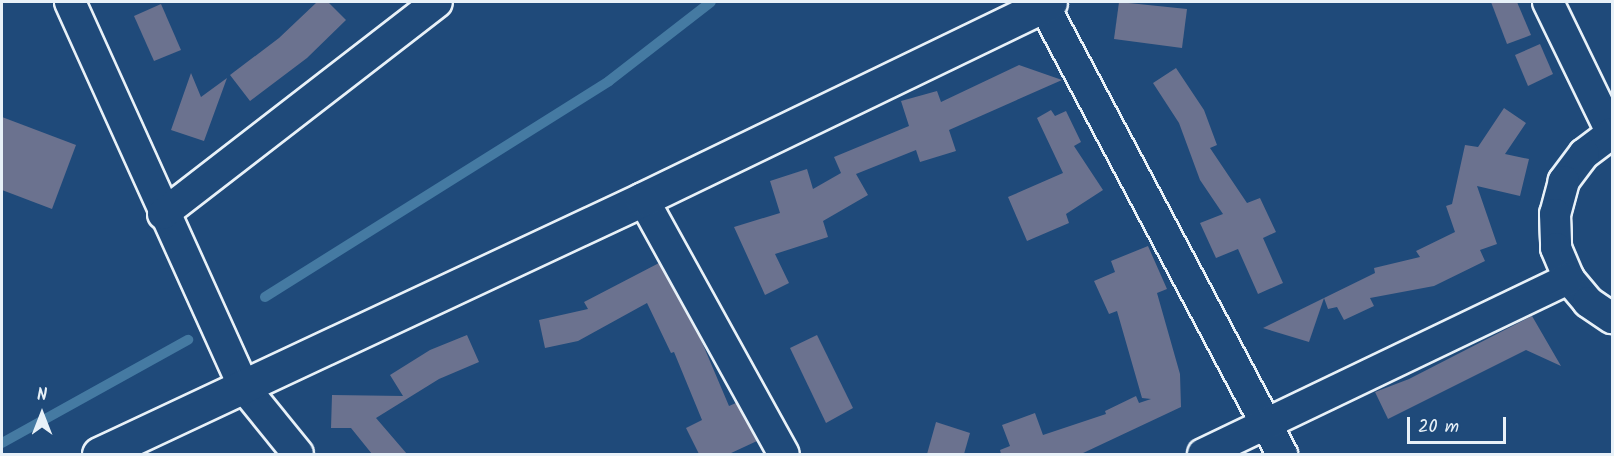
<!DOCTYPE html>
<style>
body{margin:0}
#map{position:relative;width:1614px;height:456px;overflow:hidden;background:#1f4a7a;font-family:Kalam,sans-serif}
div>[style]{position:absolute}
.stream>*{height:10px;margin:-5px;padding:0 5px;transform-origin:5px;border-radius:5px;background:#457aa2}
.building>*{inset:0;background:#6b728f}
.roads{filter:drop-shadow(2px 0 #e8f1f8) drop-shadow(-2px 0 #e8f1f8) drop-shadow(0 2px #e8f1f8) drop-shadow(0 -2px #e8f1f8)}
.street>*{height:30px;margin:-15px;padding:0 15px;transform-origin:15px;border-radius:15px;background:#1f4a7a}
.secondary>*{height:33px;margin:-16.5px;padding:0 16.5px;transform-origin:16.5px;border-radius:16.5px;background:#1f4a7a}
span{translate:-50% -50%;white-space:nowrap;text-align:center;line-height:1.15;-webkit-text-stroke:4.5px #1f4a7a;paint-order:stroke}
.frame{position:absolute;inset:0;border:3px solid #e8f1f8;pointer-events:none}
.north{position:absolute;left:12px;top:384px;width:60px;height:60px;-webkit-text-stroke:4px #1f4a7a;paint-order:stroke;rotate:0deg;font-size:16px;font-weight:700;line-height:24px;text-align:center;color:#e8f1f8}
.north::after{content:'';display:block;margin:auto;width:21px;height:27px;background:#e8f1f8;clip-path:polygon(50% 0,100% 100%,50% 72%,0 100%)}
.scale{position:absolute;left:1407px;top:417px;width:99px;height:27px;box-sizing:border-box;border:3px solid #e8f1f8;border-top:0;padding-left:8px;font-size:18px;line-height:21px;white-space:nowrap;color:#e8f1f8;-webkit-text-stroke:4px #1f4a7a;paint-order:stroke}
</style>
<div id="map">
<div class="stream">
<div style="left:265px;top:297px;width:406px;rotate:-32.1deg"></div>
<div style="left:609px;top:81px;width:129px;rotate:-37.8deg"></div>
<div style="left:2px;top:443px;width:213px;rotate:-29deg"></div>
</div>
<div class="building">
<div style="clip-path:polygon(317px 2px,328px 2px,346px 20px,307px 58px,250px 101px,230px 75px,279px 38px)"></div>
<div style="clip-path:polygon(1119px 2px,1187px 9px,1182px 48px,1114px 39px)"></div>
<div style="clip-path:polygon(1491px 2px,1517px 2px,1531px 35px,1507px 44px)"></div>
<div style="clip-path:polygon(161px 4px,181px 50px,154px 61px,134px 16px)"></div>
<div style="clip-path:polygon(1540px 44px,1553px 74px,1528px 86px,1515px 55px)"></div>
<div style="clip-path:polygon(1019px 65px,1062px 80px,949px 130px,956px 151px,920px 162px,916px 150px,856px 174px,868px 195px,823px 221px,828px 237px,775px 254px,789px 283px,765px 295px,734px 227px,780px 213px,770px 181px,807px 169px,813px 189px,841px 173px,834px 157px,909px 126px,901px 101px,937px 91px,941px 102px)"></div>
<div style="clip-path:polygon(1176px 68px,1204px 110px,1217px 145px,1210px 148px,1247px 203px,1260px 198px,1276px 232px,1263px 238px,1283px 283px,1258px 294px,1238px 249px,1216px 258px,1200px 223px,1223px 214px,1200px 180px,1179px 123px,1153px 83px)"></div>
<div style="clip-path:polygon(191px 73px,201px 97px,227px 78px,204px 141px,171px 130px)"></div>
<div style="clip-path:polygon(1504px 108px,1526px 123px,1505px 154px,1529px 159px,1520px 196px,1477px 186px,1497px 244px,1480px 250px,1485px 261px,1434px 286px,1370px 298px,1374px 306px,1344px 320px,1337px 307px,1328px 309px,1324px 298px,1375px 273px,1374px 268px,1420px 257px,1416px 251px,1455px 232px,1446px 206px,1452px 204px,1465px 145px,1478px 147px)"></div>
<div style="clip-path:polygon(1051px 110px,1055px 116px,1066px 111px,1081px 142px,1074px 146px,1103px 190px,1066px 214px,1069px 223px,1027px 241px,1008px 197px,1063px 173px,1037px 118px)"></div>
<div style="clip-path:polygon(2px 117px,76px 145px,52px 209px,2px 190px)"></div>
<div style="clip-path:polygon(1148px 246px,1167px 289px,1157px 293px,1180px 374px,1181px 407px,1081px 454px,1001px 454px,1000px 450px,1010px 446px,1002px 425px,1035px 413px,1043px 435px,1106px 414px,1105px 411px,1136px 396px,1139px 403px,1151px 399px,1142px 398px,1117px 311px,1109px 314px,1094px 281px,1115px 272px,1111px 261px)"></div>
<div style="clip-path:polygon(659px 263px,701px 340px,729px 406px,736px 403px,757px 441px,729px 454px,699px 454px,686px 428px,702px 420px,674px 352px,671px 353px,647px 303px,578px 341px,545px 348px,539px 320px,588px 309px,584px 302px)"></div>
<div style="clip-path:polygon(1324px 298px,1309px 342px,1263px 328px)"></div>
<div style="clip-path:polygon(1532px 316px,1561px 366px,1526px 350px,1388px 419px,1375px 392px,1409px 379px)"></div>
<div style="clip-path:polygon(467px 335px,479px 362px,439px 379px,376px 418px,407px 454px,372px 454px,351px 428px,331px 428px,332px 395px,403px 396px,390px 375px,430px 350px)"></div>
<div style="clip-path:polygon(817px 335px,853px 408px,826px 423px,790px 348px)"></div>
<div style="clip-path:polygon(936px 422px,970px 433px,964px 454px,927px 454px)"></div>
</div>
<div class="roads">
<div class="street">
<div style="left:70px;top:2px;width:421px;rotate:65.7deg"></div>
<div style="left:243px;top:386px;width:87px;rotate:51deg"></div>
<div style="left:1042px;top:2px;width:512px;rotate:62.03deg"></div>
<div style="left:1548px;top:2px;width:147px;rotate:64.1deg"></div>
<div style="left:1612px;top:133px;width:35px;rotate:143deg"></div>
<div style="left:1584px;top:154px;width:34px;rotate:127deg"></div>
<div style="left:1564px;top:181px;width:34px;rotate:105deg"></div>
<div style="left:1555px;top:214px;width:34px;rotate:88deg"></div>
<div style="left:1556px;top:248px;width:34px;rotate:67deg"></div>
<div style="left:1569px;top:279px;width:30px;rotate:50deg"></div>
<div style="left:1588px;top:302px;width:29px;rotate:34deg"></div>
<div style="left:643px;top:199px;width:291px;rotate:61.1deg"></div>
<div style="left:163px;top:214px;width:346px;rotate:-37.7deg"></div>
<div style="left:1203px;top:454px;width:406px;rotate:-25.6deg"></div>
</div>
<div class="secondary">
<div style="left:99px;top:454px;width:601px;rotate:-25.11deg"></div>
<div style="left:643px;top:199px;width:452px;rotate:-25.8deg"></div>
</div>
</div>
<div class="frame"></div>
<div class="north">N</div>
<div class="scale">20 m</div>
</div>
